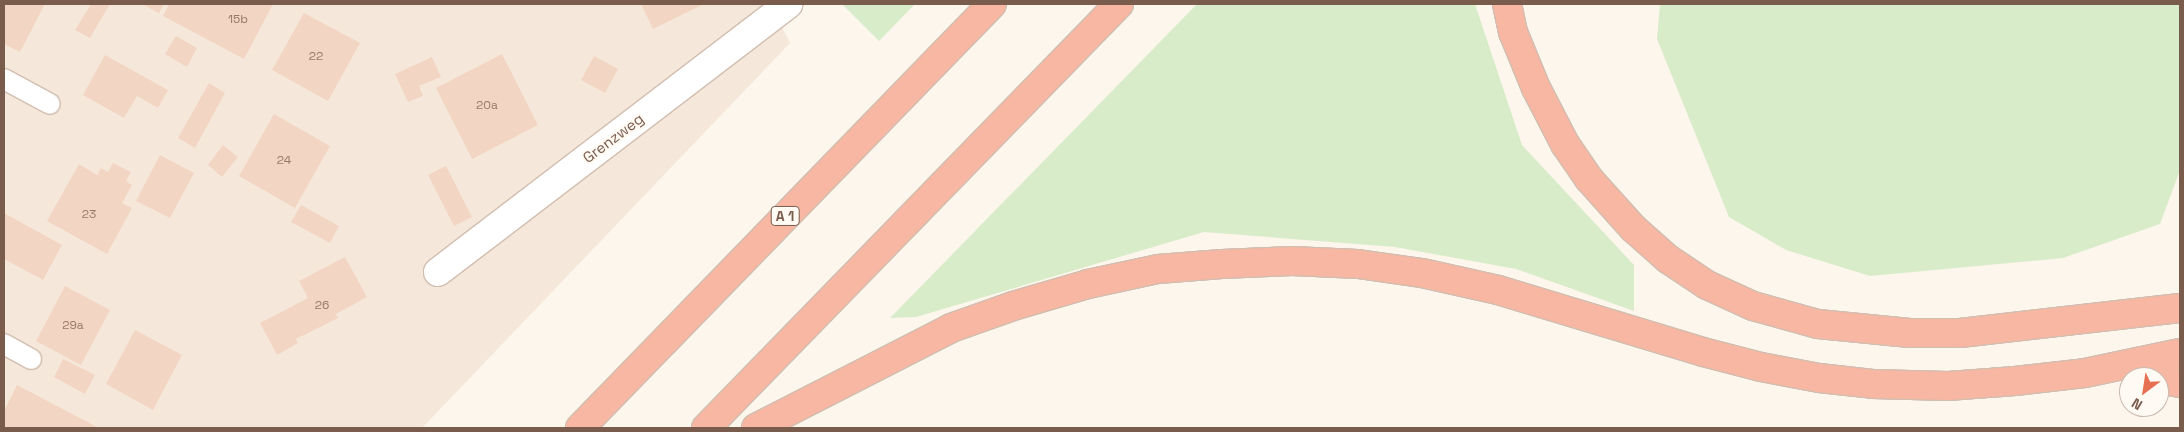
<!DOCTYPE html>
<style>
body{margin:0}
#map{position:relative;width:2184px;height:432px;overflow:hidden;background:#fdf6ec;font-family:"Space Grotesk",sans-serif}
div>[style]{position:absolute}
.residential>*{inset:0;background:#f5e8da}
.green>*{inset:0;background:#d8ecc9}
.building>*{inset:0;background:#f3d5c3}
.roads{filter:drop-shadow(1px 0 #d1beb0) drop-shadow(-1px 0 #d1beb0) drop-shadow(0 1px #d1beb0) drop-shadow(0 -1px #d1beb0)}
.service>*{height:20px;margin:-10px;padding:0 10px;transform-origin:10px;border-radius:10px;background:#fff}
.minor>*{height:28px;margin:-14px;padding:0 14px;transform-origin:14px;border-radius:14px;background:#fff}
.motorway>*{height:28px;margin:-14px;padding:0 14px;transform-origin:14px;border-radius:14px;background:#f7b7a3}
span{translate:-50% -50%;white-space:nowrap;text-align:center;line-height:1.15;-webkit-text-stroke:4.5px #fffaf3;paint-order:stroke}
.number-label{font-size:12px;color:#987a6a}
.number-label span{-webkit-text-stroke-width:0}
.shield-label span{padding:1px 4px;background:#fffaf3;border:1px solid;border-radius:4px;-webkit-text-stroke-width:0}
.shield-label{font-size:14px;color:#7a5c4d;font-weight:700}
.street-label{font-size:15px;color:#7a5c4d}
.frame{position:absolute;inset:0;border:5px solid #7a5c4d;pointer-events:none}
.north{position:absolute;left:2119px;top:367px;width:50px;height:50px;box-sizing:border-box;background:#fffaf3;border:1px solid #cabbb1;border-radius:50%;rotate:211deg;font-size:14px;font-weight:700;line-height:20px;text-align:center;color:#7a5c4d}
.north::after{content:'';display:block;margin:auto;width:18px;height:22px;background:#e76f51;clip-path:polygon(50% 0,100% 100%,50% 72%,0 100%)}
</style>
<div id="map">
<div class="residential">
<div style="clip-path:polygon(4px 4px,770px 4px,790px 43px,422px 428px,4px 428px)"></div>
</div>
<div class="green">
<div style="clip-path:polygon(842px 4px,915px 4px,879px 41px)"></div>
<div style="clip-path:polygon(1197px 4px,1475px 4px,1522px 145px,1634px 265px,1634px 311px,1516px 269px,1395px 247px,1204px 232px,916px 317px,890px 318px)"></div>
<div style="clip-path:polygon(1660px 4px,2180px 4px,2180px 170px,2160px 224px,2063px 258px,1870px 276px,1786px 250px,1729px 217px,1657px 39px)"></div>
</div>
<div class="building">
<div style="clip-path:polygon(4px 4px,45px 4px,20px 52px,4px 44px)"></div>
<div style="clip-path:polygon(91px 4px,110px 4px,90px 38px,75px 30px)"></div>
<div style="clip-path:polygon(142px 4px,164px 4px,159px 13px)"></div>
<div style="clip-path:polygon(169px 4px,273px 4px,244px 59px,163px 16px)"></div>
<div style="clip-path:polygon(641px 4px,704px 4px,653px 29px)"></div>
<div style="clip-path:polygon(304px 13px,360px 43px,328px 101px,272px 70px)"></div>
<div style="clip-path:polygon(176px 36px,197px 48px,187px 67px,165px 54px)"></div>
<div style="clip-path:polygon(502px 54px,538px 125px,472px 159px,436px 88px)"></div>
<div style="clip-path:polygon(105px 55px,168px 90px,158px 108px,137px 96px,124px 118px,83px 95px)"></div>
<div style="clip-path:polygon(594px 56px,618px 69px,605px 93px,581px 80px)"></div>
<div style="clip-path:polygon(432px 57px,441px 77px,419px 86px,423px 96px,408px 102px,395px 74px)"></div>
<div style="clip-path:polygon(209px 83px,225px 93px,195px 148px,178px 138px)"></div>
<div style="clip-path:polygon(274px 114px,330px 146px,295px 208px,239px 176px)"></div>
<div style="clip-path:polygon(223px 145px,238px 157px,222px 177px,208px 165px)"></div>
<div style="clip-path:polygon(160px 155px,194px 173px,170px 218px,136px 201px)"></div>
<div style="clip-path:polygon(113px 163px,131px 172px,126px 181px,132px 185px,122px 203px,132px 208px,107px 254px,47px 221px,79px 164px,97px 175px,101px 168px,108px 172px)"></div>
<div style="clip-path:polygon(446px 166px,472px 217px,454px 226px,428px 175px)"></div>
<div style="clip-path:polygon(301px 205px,339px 226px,330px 243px,291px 222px)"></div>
<div style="clip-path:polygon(4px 213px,62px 245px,43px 280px,4px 259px)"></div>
<div style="clip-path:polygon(345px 257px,367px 297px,336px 314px,338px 318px,296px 339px,298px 343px,277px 355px,260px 323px,308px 298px,299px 281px)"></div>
<div style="clip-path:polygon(65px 286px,110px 310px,81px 365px,36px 341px)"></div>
<div style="clip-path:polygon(135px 330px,182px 355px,153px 410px,106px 384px)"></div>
<div style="clip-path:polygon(63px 359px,95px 375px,85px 394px,54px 377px)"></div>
<div style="clip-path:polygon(17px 385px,99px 428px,4px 428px,4px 411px)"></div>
</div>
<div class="roads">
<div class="service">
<div style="left:4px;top:79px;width:52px;rotate:28.5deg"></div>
<div style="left:4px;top:344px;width:31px;rotate:29deg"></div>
</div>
<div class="minor">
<div style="left:438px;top:272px;width:441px;rotate:-37.4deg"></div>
</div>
<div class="motorway">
<div style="left:1507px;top:4px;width:29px;rotate:78deg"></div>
<div style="left:1513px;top:32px;width:61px;rotate:67.7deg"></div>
<div style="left:1536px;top:88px;width:63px;rotate:62.6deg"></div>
<div style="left:1565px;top:144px;width:42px;rotate:55.6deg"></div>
<div style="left:1589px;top:179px;width:66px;rotate:48.1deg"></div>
<div style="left:1633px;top:228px;width:47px;rotate:41.5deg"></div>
<div style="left:1668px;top:259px;width:47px;rotate:33.7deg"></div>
<div style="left:1707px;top:285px;width:51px;rotate:24.5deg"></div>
<div style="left:1753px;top:306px;width:67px;rotate:15.5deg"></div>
<div style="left:1818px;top:324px;width:92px;rotate:5.6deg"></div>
<div style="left:1910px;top:333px;width:50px"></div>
<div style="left:1960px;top:333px;width:221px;rotate:-6.5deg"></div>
<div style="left:2159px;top:379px;width:21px;rotate:11deg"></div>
<div style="left:580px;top:428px;width:591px;rotate:-45.82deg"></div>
<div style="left:706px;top:428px;width:592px;rotate:-45.75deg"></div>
<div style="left:756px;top:428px;width:219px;rotate:-27.1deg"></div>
<div style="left:951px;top:328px;width:66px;rotate:-19.5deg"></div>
<div style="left:1013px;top:306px;width:78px;rotate:-16.3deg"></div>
<div style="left:1088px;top:284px;width:72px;rotate:-12.1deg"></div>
<div style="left:1158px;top:269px;width:64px;rotate:-4.5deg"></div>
<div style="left:1222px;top:264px;width:70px;rotate:-2.5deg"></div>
<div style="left:1292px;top:261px;width:66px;rotate:2.6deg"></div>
<div style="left:1358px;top:264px;width:65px;rotate:8deg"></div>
<div style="left:1422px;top:273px;width:78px;rotate:12.6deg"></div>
<div style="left:1498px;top:290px;width:214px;rotate:16.8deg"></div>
<div style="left:1703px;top:352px;width:60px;rotate:14.5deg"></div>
<div style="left:1761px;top:367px;width:59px;rotate:10.7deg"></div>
<div style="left:1819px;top:378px;width:54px;rotate:6.3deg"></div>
<div style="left:1873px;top:384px;width:75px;rotate:1.5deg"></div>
<div style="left:1948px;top:386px;width:67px;rotate:-4.3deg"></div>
<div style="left:2015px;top:381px;width:70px;rotate:-6.5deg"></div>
<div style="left:2085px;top:373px;width:97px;rotate:-11.9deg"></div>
</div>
</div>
<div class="number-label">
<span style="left:238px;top:20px">15b</span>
<span style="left:316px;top:57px">22</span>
<span style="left:487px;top:106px">20a</span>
<span style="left:284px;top:161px">24</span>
<span style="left:89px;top:215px">23</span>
<span style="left:322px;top:306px">26</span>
<span style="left:73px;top:326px">29a</span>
</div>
<div class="shield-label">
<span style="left:785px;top:216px">A 1</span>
</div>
<div class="street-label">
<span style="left:613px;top:138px;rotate:-37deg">Grenzweg</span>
</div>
<div class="frame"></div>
<div class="north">N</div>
</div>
